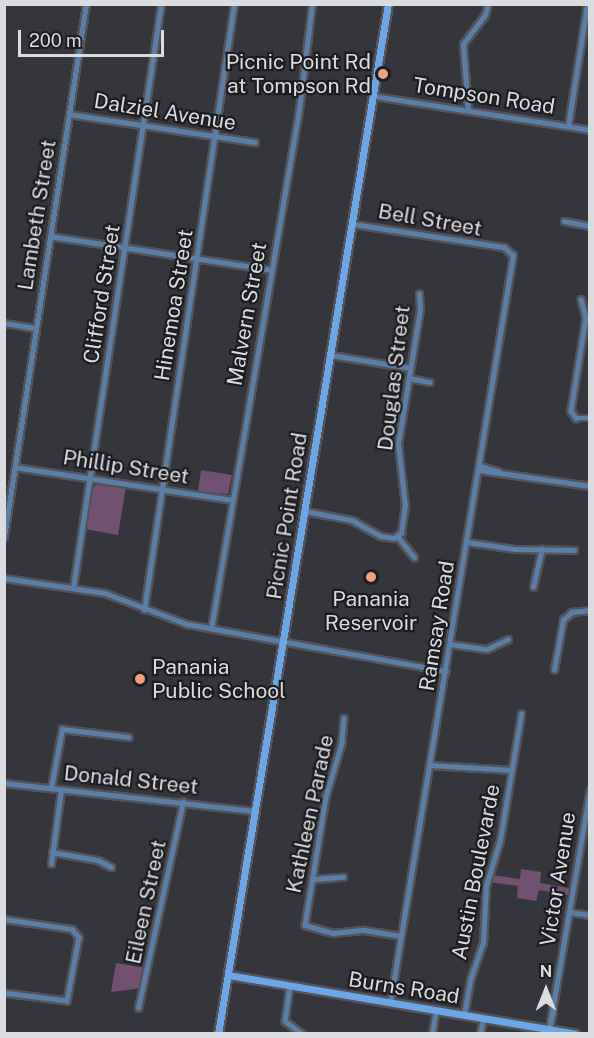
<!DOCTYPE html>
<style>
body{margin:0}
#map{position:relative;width:594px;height:1038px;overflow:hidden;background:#35363b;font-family:"Public Sans",sans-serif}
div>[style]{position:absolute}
.green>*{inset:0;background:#725071}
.roads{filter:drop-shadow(2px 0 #535459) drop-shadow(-2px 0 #535459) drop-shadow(0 2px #535459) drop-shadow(0 -2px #535459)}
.street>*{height:4.5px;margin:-2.25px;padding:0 2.25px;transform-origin:2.25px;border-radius:2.25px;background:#5a7ea7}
.secondary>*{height:7px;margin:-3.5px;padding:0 3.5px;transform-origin:3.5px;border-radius:3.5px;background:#6ca6e7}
.dots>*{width:16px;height:16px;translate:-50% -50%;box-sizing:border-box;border:3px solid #1d1d20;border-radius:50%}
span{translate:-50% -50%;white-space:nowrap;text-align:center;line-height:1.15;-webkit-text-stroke:4.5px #1d1d20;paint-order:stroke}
.poi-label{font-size:21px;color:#dbdcdf}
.right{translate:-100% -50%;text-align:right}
.left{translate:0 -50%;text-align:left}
.street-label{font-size:21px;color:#dbdcdf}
.frame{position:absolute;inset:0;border:6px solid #dbdcdf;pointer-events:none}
.north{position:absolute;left:516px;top:960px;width:60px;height:60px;-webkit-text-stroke:4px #1d1d20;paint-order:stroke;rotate:0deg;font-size:16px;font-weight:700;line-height:24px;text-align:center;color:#dbdcdf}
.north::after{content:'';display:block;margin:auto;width:21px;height:27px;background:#dbdcdf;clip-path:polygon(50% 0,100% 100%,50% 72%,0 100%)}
.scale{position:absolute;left:18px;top:30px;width:146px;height:27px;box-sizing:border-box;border:3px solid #dbdcdf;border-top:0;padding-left:8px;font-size:18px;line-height:21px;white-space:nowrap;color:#dbdcdf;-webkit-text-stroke:4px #1d1d20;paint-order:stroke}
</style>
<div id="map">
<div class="green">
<div style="clip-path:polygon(201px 470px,232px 475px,228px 494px,198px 492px)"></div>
<div style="clip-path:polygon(99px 483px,126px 486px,118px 535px,85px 529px,91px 489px)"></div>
<div style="clip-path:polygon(521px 869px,541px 872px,540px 883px,569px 888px,568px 895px,539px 890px,536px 901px,517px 898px,518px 886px,489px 882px,491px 875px,520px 879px)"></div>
<div style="clip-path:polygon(116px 963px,146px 968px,142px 988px,111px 992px)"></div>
</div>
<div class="roads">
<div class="street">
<div style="left:374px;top:96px;width:219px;rotate:8.9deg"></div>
<div style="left:468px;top:111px;width:67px;rotate:-94.3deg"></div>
<div style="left:463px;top:44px;width:36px;rotate:-53deg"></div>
<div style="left:485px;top:15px;width:11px;rotate:-75deg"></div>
<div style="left:69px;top:114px;width:188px;rotate:8.6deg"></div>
<div style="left:568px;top:126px;width:123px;rotate:-81.1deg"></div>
<div style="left:564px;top:221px;width:26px;rotate:11deg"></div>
<div style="left:353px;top:224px;width:153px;rotate:8.7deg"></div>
<div style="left:504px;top:247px;width:12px;rotate:42deg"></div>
<div style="left:50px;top:236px;width:224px;rotate:8.7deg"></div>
<div style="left:581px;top:299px;width:20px;rotate:75deg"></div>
<div style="left:586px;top:318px;width:94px;rotate:99.2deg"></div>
<div style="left:571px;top:411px;width:9px;rotate:54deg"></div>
<div style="left:576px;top:418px;width:14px"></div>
<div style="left:4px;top:323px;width:32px;rotate:9deg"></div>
<div style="left:331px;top:355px;width:80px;rotate:9.3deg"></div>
<div style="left:409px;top:378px;width:21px;rotate:11deg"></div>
<div style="left:480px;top:466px;width:19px;rotate:16deg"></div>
<div style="left:15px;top:467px;width:219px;rotate:8.6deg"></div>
<div style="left:479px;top:470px;width:112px;rotate:8.2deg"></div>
<div style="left:305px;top:511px;width:48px;rotate:10.8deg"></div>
<div style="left:352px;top:520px;width:33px;rotate:29deg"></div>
<div style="left:381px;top:536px;width:13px;rotate:9deg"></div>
<div style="left:394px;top:538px;width:9px;rotate:-36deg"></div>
<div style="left:401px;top:533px;width:27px;rotate:-82deg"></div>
<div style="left:405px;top:506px;width:62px;rotate:-96.4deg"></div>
<div style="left:398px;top:444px;width:137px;rotate:-80.7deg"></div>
<div style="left:420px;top:309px;width:15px;rotate:-94deg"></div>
<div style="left:4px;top:537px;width:539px;rotate:-81.25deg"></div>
<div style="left:398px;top:537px;width:26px;rotate:51deg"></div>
<div style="left:467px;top:542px;width:49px;rotate:8.3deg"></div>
<div style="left:515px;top:549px;width:59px;rotate:1deg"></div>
<div style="left:4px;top:578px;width:102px;rotate:8.4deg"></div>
<div style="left:105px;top:593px;width:88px;rotate:20.7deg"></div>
<div style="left:187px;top:624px;width:263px;rotate:10.3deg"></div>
<div style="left:533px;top:587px;width:39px;rotate:-77deg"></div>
<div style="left:73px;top:588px;width:591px;rotate:-81.43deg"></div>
<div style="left:144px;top:610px;width:613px;rotate:-81.55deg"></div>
<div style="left:211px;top:629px;width:526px;rotate:-80.38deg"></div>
<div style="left:299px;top:110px;width:107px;rotate:-83deg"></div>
<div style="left:450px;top:644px;width:37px;rotate:8deg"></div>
<div style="left:487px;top:649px;width:23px;rotate:-25deg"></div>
<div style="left:554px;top:670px;width:51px;rotate:-79.8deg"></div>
<div style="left:563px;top:620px;width:12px;rotate:-42deg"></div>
<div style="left:572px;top:612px;width:18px;rotate:-6deg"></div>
<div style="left:344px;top:718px;width:25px;rotate:95deg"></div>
<div style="left:342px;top:743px;width:56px;rotate:106.5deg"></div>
<div style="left:326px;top:797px;width:130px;rotate:99.3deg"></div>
<div style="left:305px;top:925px;width:29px;rotate:16deg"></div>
<div style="left:333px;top:933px;width:31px;rotate:-6deg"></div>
<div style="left:364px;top:930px;width:37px;rotate:9deg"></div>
<div style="left:430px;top:765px;width:82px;rotate:3.5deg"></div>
<div style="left:4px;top:783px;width:253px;rotate:6.4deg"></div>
<div style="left:51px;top:788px;width:60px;rotate:-79.4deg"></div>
<div style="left:62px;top:729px;width:67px;rotate:6.8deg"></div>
<div style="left:52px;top:852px;width:47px;rotate:9.9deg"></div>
<div style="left:98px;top:860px;width:15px;rotate:28deg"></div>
<div style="left:51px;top:864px;width:75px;rotate:-82.3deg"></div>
<div style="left:312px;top:879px;width:31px;rotate:-4deg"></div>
<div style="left:569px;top:912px;width:21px;rotate:8deg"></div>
<div style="left:4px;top:919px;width:69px;rotate:8.4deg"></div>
<div style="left:72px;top:929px;width:11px;rotate:49deg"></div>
<div style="left:79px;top:937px;width:65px;rotate:100.6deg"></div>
<div style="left:67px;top:1001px;width:64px;rotate:-172.8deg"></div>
<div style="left:290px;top:986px;width:35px;rotate:98deg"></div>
<div style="left:285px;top:1021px;width:22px;rotate:36deg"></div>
<div style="left:390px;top:1003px;width:758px;rotate:-80.66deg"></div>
<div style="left:138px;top:1008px;width:211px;rotate:-77.7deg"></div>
<div style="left:464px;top:1015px;width:36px;rotate:-80deg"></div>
<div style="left:470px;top:980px;width:39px;rotate:-71deg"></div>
<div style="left:483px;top:943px;width:57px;rotate:-87deg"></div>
<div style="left:486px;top:886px;width:48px;rotate:-73.1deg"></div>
<div style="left:500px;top:840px;width:128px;rotate:-80.5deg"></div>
<div style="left:549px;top:1029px;width:242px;rotate:-80.3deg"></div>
<div style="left:549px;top:1029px;width:17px;rotate:-77deg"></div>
<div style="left:432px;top:1034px;width:24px;rotate:-81deg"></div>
<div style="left:480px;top:1034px;width:16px;rotate:-79deg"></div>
</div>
<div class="secondary">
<div style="left:228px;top:975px;width:352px;rotate:9.6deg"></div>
<div style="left:218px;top:1034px;width:1044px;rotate:-80.63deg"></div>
</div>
</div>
<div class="dots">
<div style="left:383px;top:74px;background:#f2a07f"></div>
<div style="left:371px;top:577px;background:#f2a07f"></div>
<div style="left:140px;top:679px;background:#f2a07f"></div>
</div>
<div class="poi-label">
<span class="right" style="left:371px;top:74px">Picnic Point Rd<br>at Tompson Rd</span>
<span style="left:371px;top:611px">Panania<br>Reservoir</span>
<span class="left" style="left:152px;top:679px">Panania<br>Public School</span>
</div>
<div class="street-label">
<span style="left:484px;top:96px;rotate:9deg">Tompson Road</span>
<span style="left:165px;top:112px;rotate:9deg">Dalziel Avenue</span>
<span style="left:37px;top:215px;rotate:-81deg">Lambeth Street</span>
<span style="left:430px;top:220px;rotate:10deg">Bell Street</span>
<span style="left:102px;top:294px;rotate:-81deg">Clifford Street</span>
<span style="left:174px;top:305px;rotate:-81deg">Hinemoa Street</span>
<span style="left:247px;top:314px;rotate:-80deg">Malvern Street</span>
<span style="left:394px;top:378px;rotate:-83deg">Douglas Street</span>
<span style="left:126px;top:467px;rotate:9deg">Phillip Street</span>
<span style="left:287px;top:516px;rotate:-81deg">Picnic Point Road</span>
<span style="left:437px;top:626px;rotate:-81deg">Ramsay Road</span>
<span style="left:131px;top:780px;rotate:6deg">Donald Street</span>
<span style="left:310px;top:814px;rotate:-78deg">Kathleen Parade</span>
<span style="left:476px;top:872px;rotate:-79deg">Austin Boulevarde</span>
<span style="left:558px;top:879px;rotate:-81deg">Victor Avenue</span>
<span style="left:146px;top:902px;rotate:-78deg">Eileen Street</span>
<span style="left:404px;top:988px;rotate:9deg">Burns Road</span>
</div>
<div class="frame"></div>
<div class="north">N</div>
<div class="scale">200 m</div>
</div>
